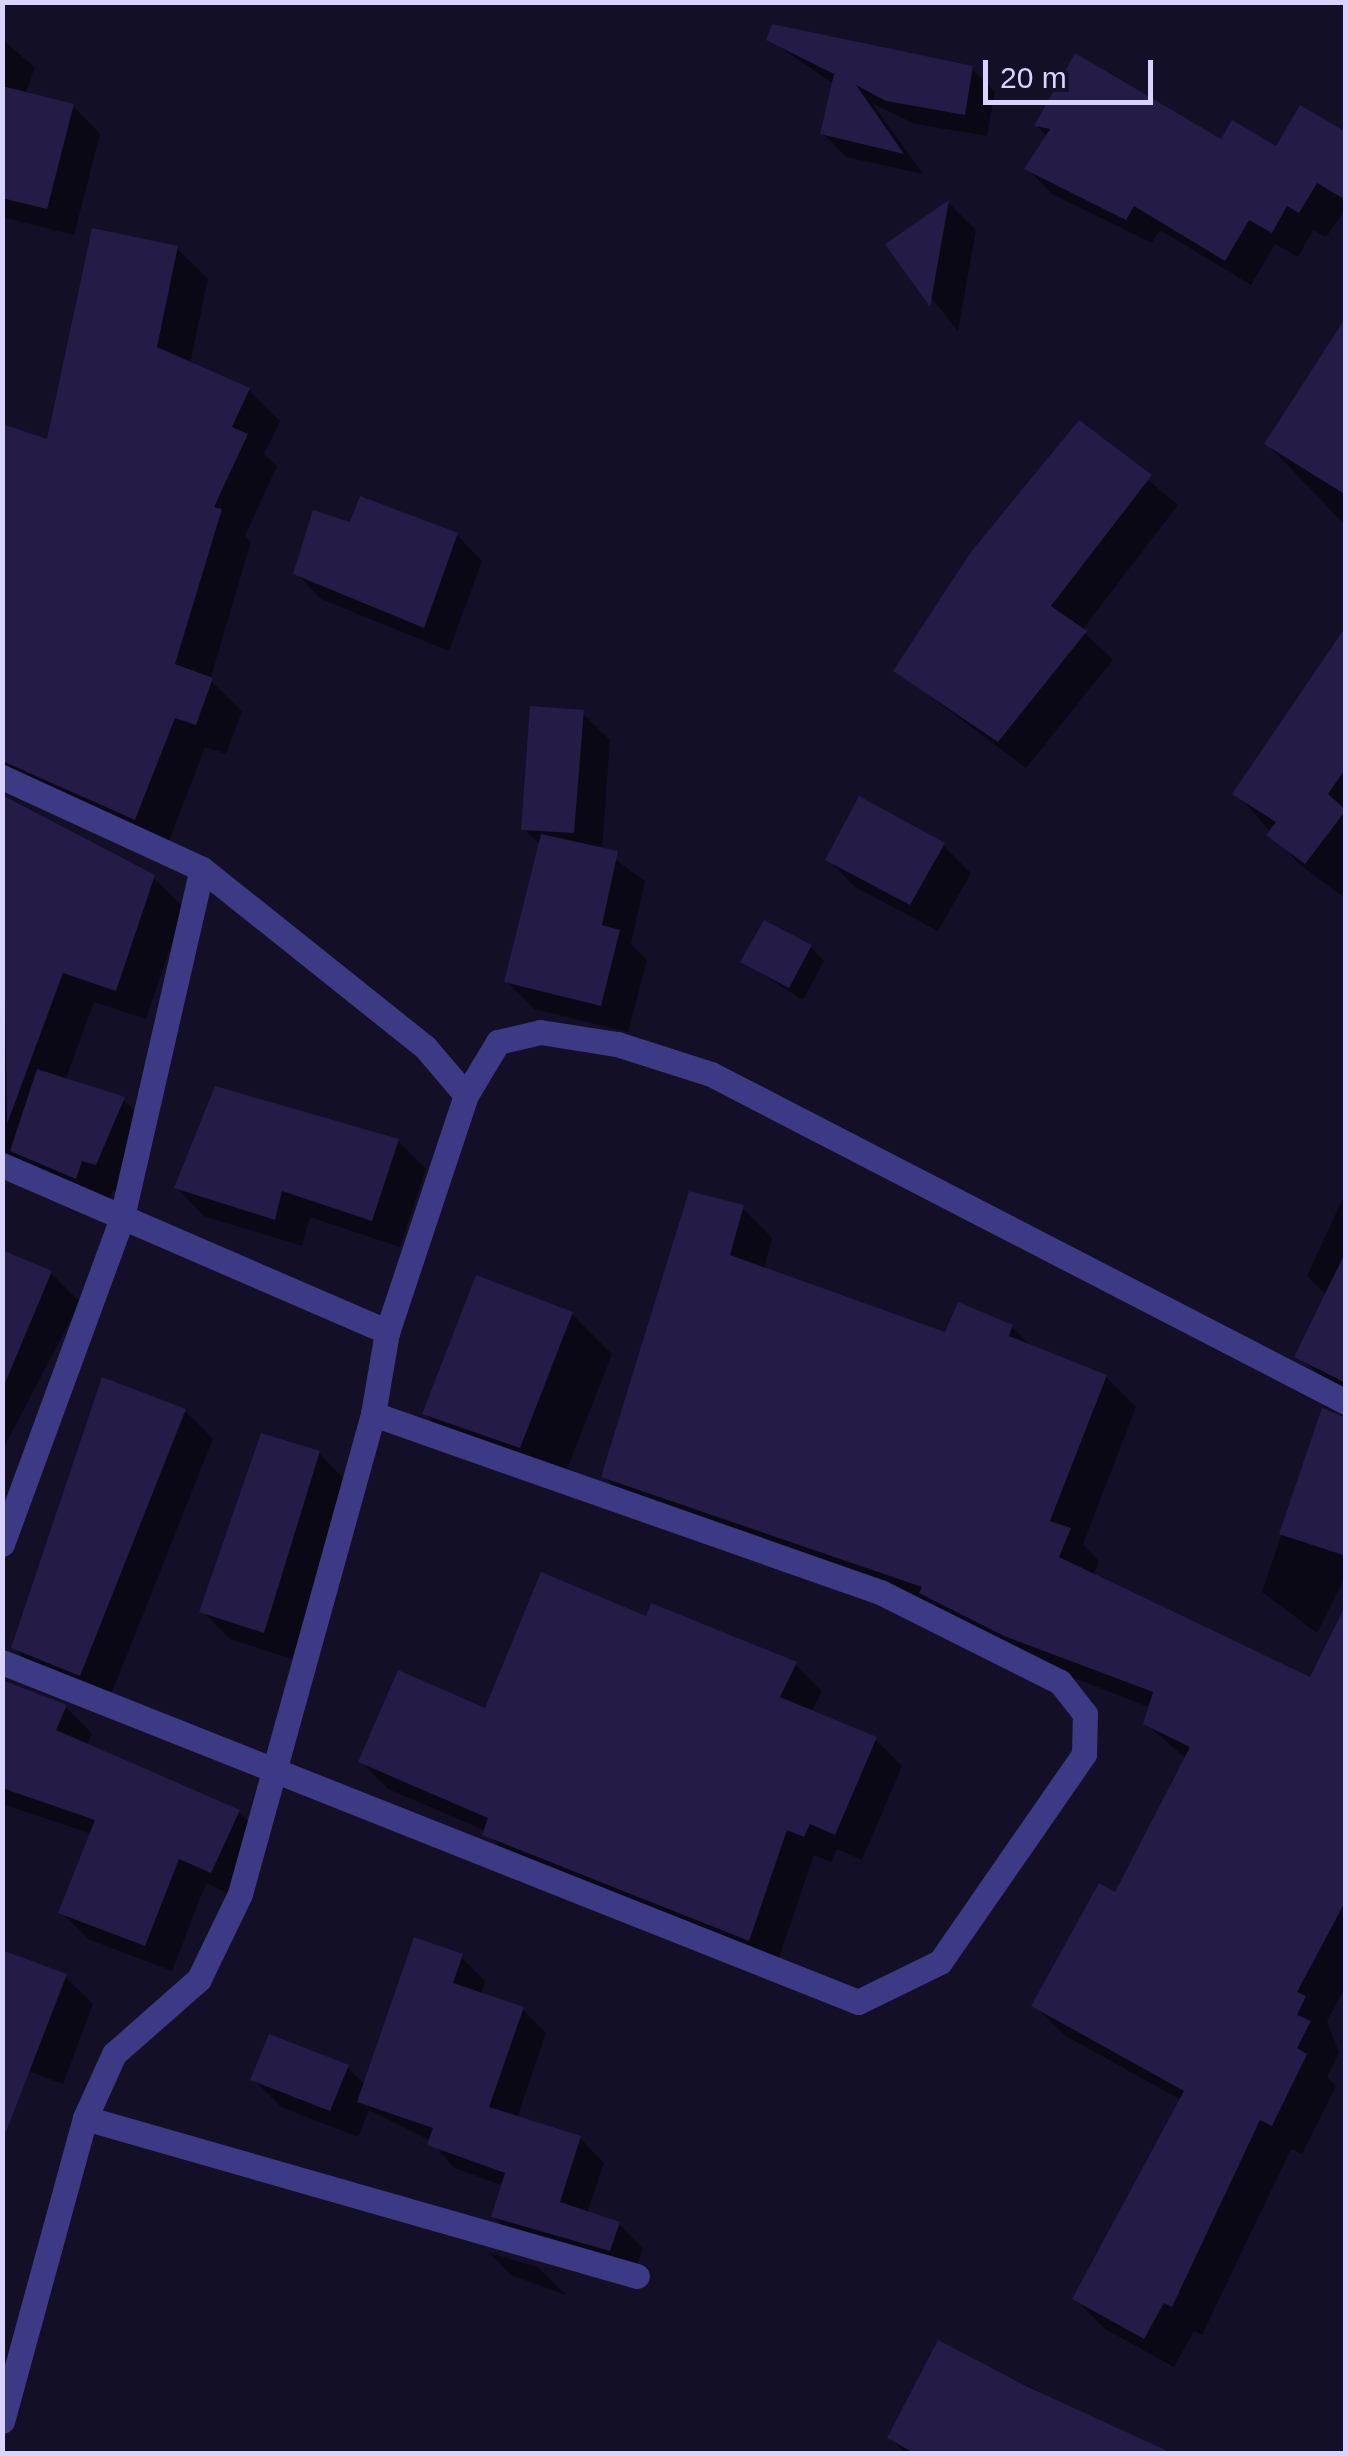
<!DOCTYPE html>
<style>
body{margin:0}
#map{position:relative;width:1348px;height:2456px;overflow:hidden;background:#130f26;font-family:Helvetica,sans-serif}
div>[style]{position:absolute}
.shadow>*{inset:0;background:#0007}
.building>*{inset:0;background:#241b47}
.street>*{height:25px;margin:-12.5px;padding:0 12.5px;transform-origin:12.5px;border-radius:12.5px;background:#3d3a85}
span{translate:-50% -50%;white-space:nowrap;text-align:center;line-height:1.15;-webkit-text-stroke:10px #130f26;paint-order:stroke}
.frame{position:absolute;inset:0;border:5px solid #d9d4ff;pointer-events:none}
.scale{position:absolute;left:983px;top:60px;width:170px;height:45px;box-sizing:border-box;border:5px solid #d9d4ff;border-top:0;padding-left:12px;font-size:30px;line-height:35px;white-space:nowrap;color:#d9d4ff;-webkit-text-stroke:8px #130f26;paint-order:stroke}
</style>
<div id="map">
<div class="shadow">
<div style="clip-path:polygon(2px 39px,35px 68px,25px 94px,73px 106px,100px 134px,74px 235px,2px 217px)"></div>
<div style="clip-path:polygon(769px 40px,972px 69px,995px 92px,987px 136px,915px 124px,872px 103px,923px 174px,846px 157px,823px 134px,834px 84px)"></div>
<div style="clip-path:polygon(1037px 126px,1277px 149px,1346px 135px,1346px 209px,1326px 237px,1313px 230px,1298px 257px,1275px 244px,1251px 285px,1160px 230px,1152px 243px,1052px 194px,1027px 168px,1048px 137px)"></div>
<div style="clip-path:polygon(949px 203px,976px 230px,958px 331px,889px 245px)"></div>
<div style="clip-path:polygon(177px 249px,208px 279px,190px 364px,249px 390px,280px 421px,264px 454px,277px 466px,245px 536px,251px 542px,210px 680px,242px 711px,226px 754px,205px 747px,166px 849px,34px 791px,2px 762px,2px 527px)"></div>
<div style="clip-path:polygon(1346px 362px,1346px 526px,1267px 444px)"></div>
<div style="clip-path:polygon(1080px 424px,1178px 505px,1082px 630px,1113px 660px,1026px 768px,896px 671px)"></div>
<div style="clip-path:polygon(457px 535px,482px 561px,449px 651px,321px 599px,296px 573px)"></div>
<div style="clip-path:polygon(1346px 625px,1346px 899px,1299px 864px,1236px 793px)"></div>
<div style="clip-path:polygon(582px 713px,610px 740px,602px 850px,645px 881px,631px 944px,647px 960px,628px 1032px,534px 1009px,506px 981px,541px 846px,524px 829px)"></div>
<div style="clip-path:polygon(2px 797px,153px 877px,184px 908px,146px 1019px,94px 1002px,65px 1081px,124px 1100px,154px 1130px,127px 1194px,113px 1190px,107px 1208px,2px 1180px)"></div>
<div style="clip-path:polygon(943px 845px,971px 873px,938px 931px,855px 887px,828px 859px)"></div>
<div style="clip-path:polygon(811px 947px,824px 961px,803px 1000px,743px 962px)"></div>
<div style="clip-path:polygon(398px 1141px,426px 1169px,400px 1247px,310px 1217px,302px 1246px,204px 1216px,177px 1188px)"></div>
<div style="clip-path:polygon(1346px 1192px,1346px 1396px,1297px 1356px,1327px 1296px,1307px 1276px)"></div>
<div style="clip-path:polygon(742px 1208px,772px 1238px,764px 1269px,947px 1336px,1012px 1327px,1034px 1349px,1106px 1377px,1136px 1407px,1083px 1544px,1099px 1561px,1093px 1576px,1346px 1787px,1346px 1986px,1327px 2021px,1339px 2053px,1327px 2077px,1336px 2086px,1302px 2154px,1291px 2149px,1202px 2335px,1194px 2331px,1174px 2367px,1105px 2329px,1075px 2299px,1181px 2100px,1064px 2035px,1034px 2005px,1116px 1895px,1187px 1759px,1146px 1724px,1151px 1708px,634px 1506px,603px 1476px)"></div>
<div style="clip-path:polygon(2px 1253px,51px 1273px,80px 1302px,2px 1451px)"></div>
<div style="clip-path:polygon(572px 1314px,612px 1354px,560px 1487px,465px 1453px,425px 1414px)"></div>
<div style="clip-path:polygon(185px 1411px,213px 1439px,108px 1702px,42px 1675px,14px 1648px)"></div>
<div style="clip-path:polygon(1324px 1411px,1346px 1420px,1346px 1575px,1317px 1633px,1262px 1592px)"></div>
<div style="clip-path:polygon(319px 1453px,346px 1481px,292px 1659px,230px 1639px,202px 1611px)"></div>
<div style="clip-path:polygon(647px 1619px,795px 1664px,822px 1691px,811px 1713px,875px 1739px,902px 1766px,862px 1860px,837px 1849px,831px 1862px,814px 1855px,776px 1966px,512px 1861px,486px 1831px,388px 1789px,361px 1762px,486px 1711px)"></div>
<div style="clip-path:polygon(2px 1682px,66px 1707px,92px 1734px,87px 1746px,239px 1812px,265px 1838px,238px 1898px,206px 1883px,172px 1971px,88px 1939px,61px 1912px,92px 1834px,2px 1804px)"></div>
<div style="clip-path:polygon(461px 1957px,485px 1981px,481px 1995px,522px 2009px,546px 2033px,517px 2118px,580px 2138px,604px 2163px,587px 2213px,619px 2224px,643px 2248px,634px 2274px,518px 2241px,494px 2217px,504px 2186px,454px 2168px,431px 2141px,369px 2110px,358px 2137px,281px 2107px,253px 2079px,347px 2067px,366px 2086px)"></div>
<div style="clip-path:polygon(65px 1977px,93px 2004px,63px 2084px,2px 2061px)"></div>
<div style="clip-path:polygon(489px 2253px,538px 2267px,566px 2295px,511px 2275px)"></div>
<div style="clip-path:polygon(940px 2343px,1106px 2425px,1134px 2454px,906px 2454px,890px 2438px)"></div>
</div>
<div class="building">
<div style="clip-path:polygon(772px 24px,973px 66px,965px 115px,886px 101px,856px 85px,904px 154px,820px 134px,834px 74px,766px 40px)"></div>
<div style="clip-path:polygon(1075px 53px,1221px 139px,1232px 120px,1276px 146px,1300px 105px,1346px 132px,1346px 200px,1317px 183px,1299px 213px,1287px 206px,1272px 233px,1249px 220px,1225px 261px,1134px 206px,1126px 220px,1024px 169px,1050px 129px,1034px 126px)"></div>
<div style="clip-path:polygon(2px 86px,74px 104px,47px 209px,2px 198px)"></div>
<div style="clip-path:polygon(949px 200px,930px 307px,885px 244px)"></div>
<div style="clip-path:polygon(92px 228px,178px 246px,157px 347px,250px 388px,232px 427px,248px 434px,214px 507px,222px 509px,175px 664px,213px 678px,196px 725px,175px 718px,135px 820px,2px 761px,2px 424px,47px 439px)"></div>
<div style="clip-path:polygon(1346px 317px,1346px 495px,1264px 444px)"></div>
<div style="clip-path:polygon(1079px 420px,1152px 475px,1051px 606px,1087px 631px,998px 742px,893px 671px,971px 552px)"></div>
<div style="clip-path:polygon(360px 496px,458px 533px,424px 628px,293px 574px,313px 510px,350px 522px)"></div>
<div style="clip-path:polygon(1346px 626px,1346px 768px,1328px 794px,1346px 810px,1305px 864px,1266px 835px,1276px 822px,1232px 794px)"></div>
<div style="clip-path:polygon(530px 706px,584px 710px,574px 833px,521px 830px)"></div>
<div style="clip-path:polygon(2px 795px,155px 875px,116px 991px,63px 973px,7px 1124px)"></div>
<div style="clip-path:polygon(859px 796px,945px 843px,910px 905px,825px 860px)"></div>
<div style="clip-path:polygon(541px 834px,618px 851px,602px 925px,620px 930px,601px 1006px,504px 982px)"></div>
<div style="clip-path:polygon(764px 920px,812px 945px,789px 988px,740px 962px)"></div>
<div style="clip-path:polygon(37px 1069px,125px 1097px,96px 1165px,82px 1161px,76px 1179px,10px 1151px)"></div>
<div style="clip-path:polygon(215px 1086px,399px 1139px,372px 1221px,282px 1191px,275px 1220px,174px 1188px)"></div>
<div style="clip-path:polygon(689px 1191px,744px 1205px,730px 1255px,945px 1332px,958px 1302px,1013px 1325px,1009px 1336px,1107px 1375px,1050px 1521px,1071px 1528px,1059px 1557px,1310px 1677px,1346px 1604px,1346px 1900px,1297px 1992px,1306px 1996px,1297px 2015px,1311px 2021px,1297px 2048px,1307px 2054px,1272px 2126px,1260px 2120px,1172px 2307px,1164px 2303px,1144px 2339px,1072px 2299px,1184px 2091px,1031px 2006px,1099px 1883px,1115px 1892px,1190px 1747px,1143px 1724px,1153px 1692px,1004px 1636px,919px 1593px,922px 1587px,601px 1477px)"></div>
<div style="clip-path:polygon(2px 1250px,52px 1271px,3px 1388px,2px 1387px)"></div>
<div style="clip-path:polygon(1346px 1251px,1346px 1383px,1294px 1357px)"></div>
<div style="clip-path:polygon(476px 1275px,573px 1312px,520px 1448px,422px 1414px)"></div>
<div style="clip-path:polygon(102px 1377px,186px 1409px,80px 1676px,11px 1648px)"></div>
<div style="clip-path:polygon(1322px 1408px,1346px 1418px,1346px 1556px,1279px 1534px)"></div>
<div style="clip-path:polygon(261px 1433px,320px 1451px,264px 1633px,199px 1612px)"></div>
<div style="clip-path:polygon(541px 1572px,646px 1616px,651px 1603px,797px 1662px,780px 1697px,877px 1737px,835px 1835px,810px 1824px,804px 1837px,787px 1830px,749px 1941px,482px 1835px,488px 1818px,358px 1762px,398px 1670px,485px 1708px)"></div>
<div style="clip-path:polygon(2px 1680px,67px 1705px,56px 1730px,240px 1810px,211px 1873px,179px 1859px,145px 1946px,58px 1913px,95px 1820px,2px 1788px)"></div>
<div style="clip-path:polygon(414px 1937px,463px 1954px,453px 1983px,524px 2007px,489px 2107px,581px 2136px,560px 2202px,620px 2222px,610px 2251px,491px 2217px,505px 2173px,427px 2145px,433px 2128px,357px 2102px)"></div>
<div style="clip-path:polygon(2px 1950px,67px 1974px,6px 2132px,2px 2131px)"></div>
<div style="clip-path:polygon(269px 2034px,349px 2065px,330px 2111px,250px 2080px)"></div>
<div style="clip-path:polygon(938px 2340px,1028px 2387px,1174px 2454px,916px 2454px,887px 2438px)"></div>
</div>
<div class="street">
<div style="left:2px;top:777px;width:220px;rotate:24.7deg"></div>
<div style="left:202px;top:869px;width:285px;rotate:38.6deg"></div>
<div style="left:425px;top:1047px;width:63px;rotate:49.5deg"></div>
<div style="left:466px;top:1095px;width:250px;rotate:108.4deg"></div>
<div style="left:387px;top:1332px;width:83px;rotate:99.7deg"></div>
<div style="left:373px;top:1414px;width:498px;rotate:105.5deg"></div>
<div style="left:240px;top:1894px;width:94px;rotate:115.8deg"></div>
<div style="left:199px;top:1979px;width:113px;rotate:138.6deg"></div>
<div style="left:114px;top:2054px;width:70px;rotate:114.4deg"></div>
<div style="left:85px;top:2118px;width:314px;rotate:105.3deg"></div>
<div style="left:466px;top:1095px;width:62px;rotate:-58.9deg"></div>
<div style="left:498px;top:1042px;width:43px;rotate:-13.4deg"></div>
<div style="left:540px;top:1032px;width:78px;rotate:8.9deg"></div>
<div style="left:617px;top:1044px;width:99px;rotate:17.7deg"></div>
<div style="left:711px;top:1074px;width:715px;rotate:27.32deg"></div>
<div style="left:2px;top:1165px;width:420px;rotate:23.4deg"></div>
<div style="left:2px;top:1544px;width:348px;rotate:-69.8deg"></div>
<div style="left:122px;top:1217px;width:357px;rotate:-77.1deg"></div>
<div style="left:2px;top:1662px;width:921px;rotate:21.66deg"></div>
<div style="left:858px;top:2002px;width:91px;rotate:-26deg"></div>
<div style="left:940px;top:1962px;width:253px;rotate:-55.3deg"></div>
<div style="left:1084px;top:1754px;width:40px;rotate:-88.6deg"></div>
<div style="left:1085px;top:1714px;width:41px;rotate:-128deg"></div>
<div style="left:1060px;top:1682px;width:201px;rotate:-153.4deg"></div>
<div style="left:880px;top:1592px;width:537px;rotate:-160.65deg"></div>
<div style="left:85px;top:2118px;width:574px;rotate:15.97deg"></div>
</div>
<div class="frame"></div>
<div class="scale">20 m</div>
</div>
